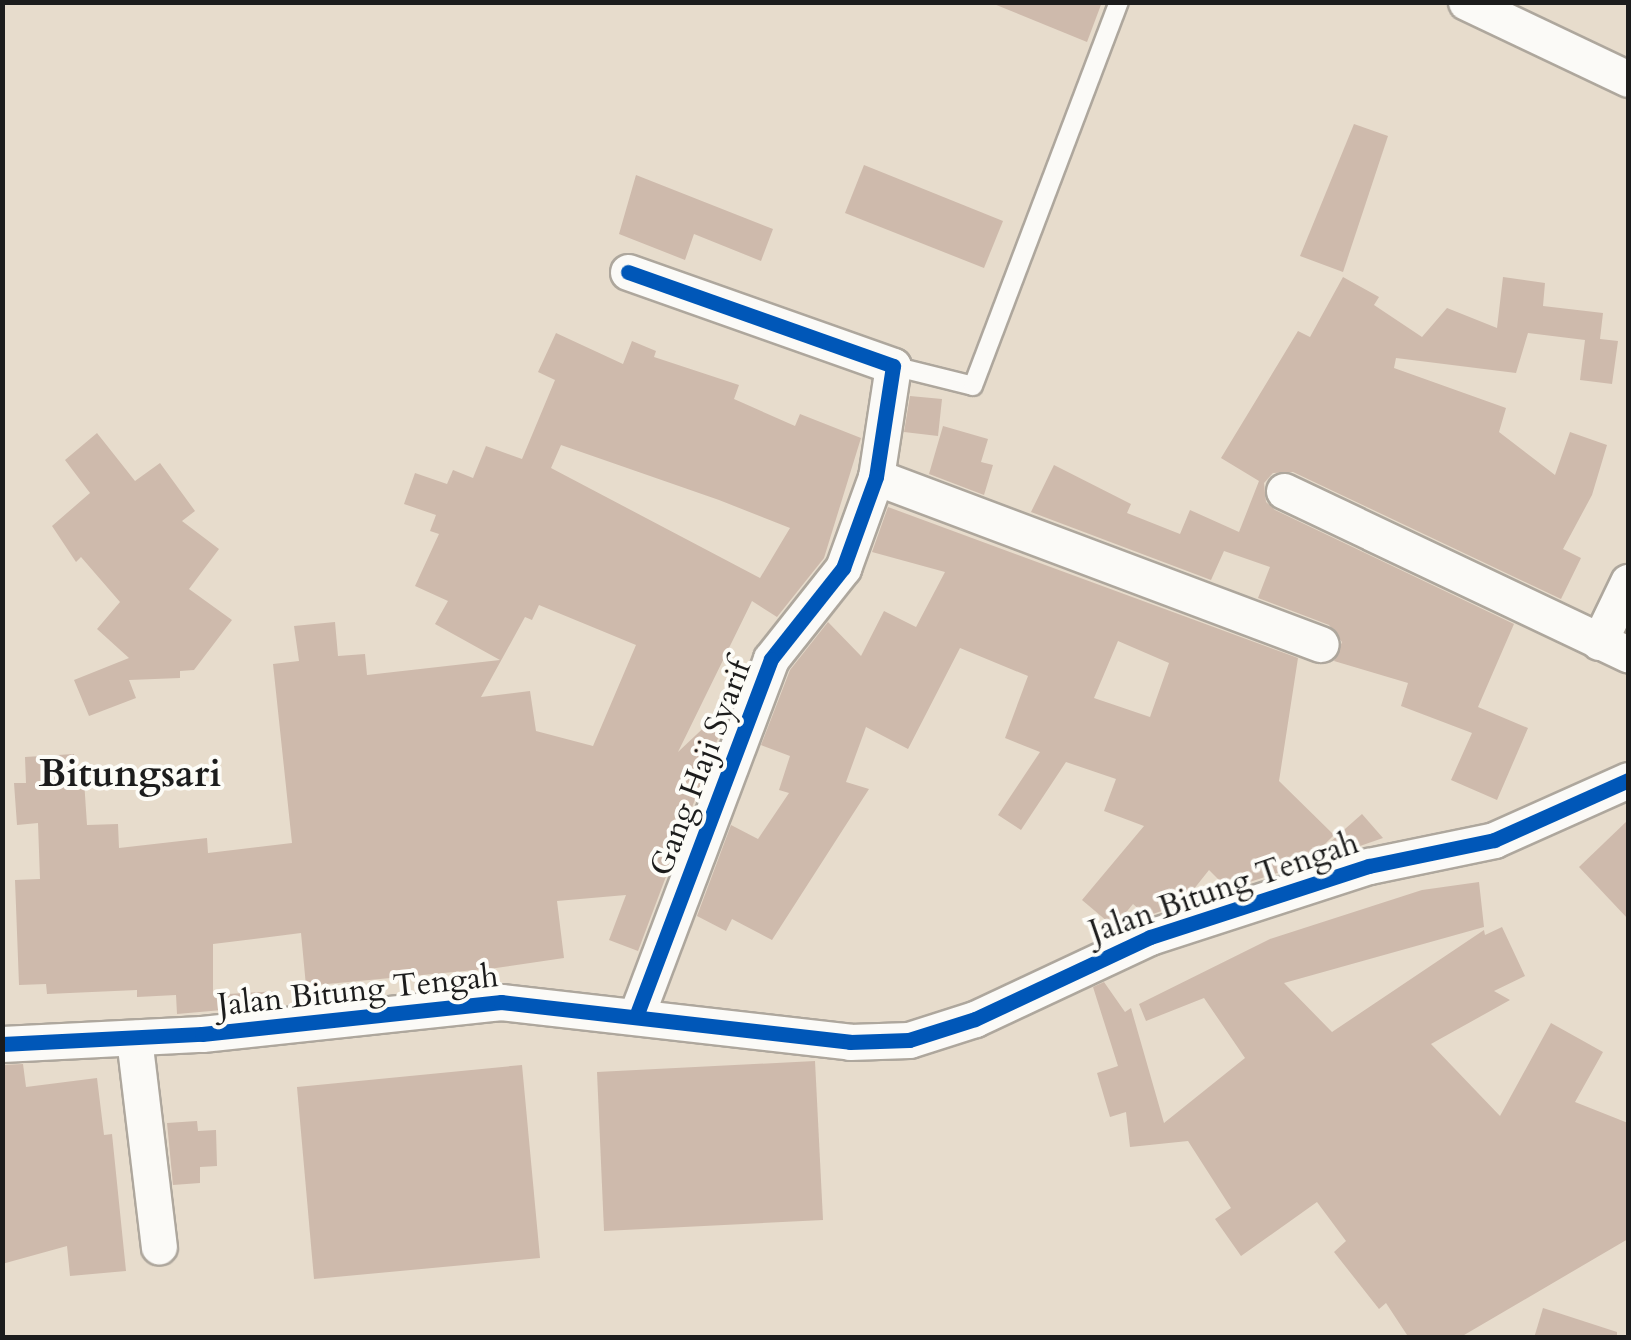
<!DOCTYPE html>
<style>
body{margin:0}
#map{position:relative;width:1631px;height:1340px;overflow:hidden;background:#e7dccc;font-family:Cardo,serif}
div>[style]{position:absolute}
.building>*{inset:0;background:#cebaac}
.roads{filter:drop-shadow(2px 0 #aea79d) drop-shadow(-2px 0 #aea79d) drop-shadow(0 2px #aea79d) drop-shadow(0 -2px #aea79d)}
.lane>*{height:18px;margin:-9px;padding:0 9px;transform-origin:9px;border-radius:9px;background:#fbfaf7}
.street>*{height:35px;margin:-17.5px;padding:0 17.5px;transform-origin:17.5px;border-radius:17.5px;background:#fbfaf7}
.cycleway>*{height:15px;margin:-7.5px;padding:0 7.5px;transform-origin:7.5px;border-radius:7.5px;background:#0057b8}
span{translate:-50% -50%;white-space:nowrap;text-align:center;line-height:1.15;-webkit-text-stroke:8px #fdfcf7;paint-order:stroke}
.street-label{font-size:32px;color:#1c1c1c}
.quarter-label{font-size:38px;color:#1c1c1c;font-weight:700}
.frame{position:absolute;inset:0;border:5px solid #1c1c1c;pointer-events:none}
</style>
<div id="map">
<div class="building">
<div style="clip-path:polygon(989px 2px,1102px 2px,1087px 42px)"></div>
<div style="clip-path:polygon(1354px 124px,1388px 136px,1343px 272px,1300px 256px)"></div>
<div style="clip-path:polygon(864px 165px,1003px 221px,984px 268px,845px 213px)"></div>
<div style="clip-path:polygon(636px 175px,773px 229px,761px 261px,694px 234px,685px 260px,619px 234px)"></div>
<div style="clip-path:polygon(1343px 277px,1379px 297px,1374px 305px,1422px 337px,1447px 308px,1497px 328px,1503px 277px,1545px 283px,1543px 306px,1603px 313px,1600px 339px,1618px 341px,1612px 384px,1580px 380px,1585px 340px,1528px 333px,1516px 373px,1396px 358px,1394px 368px,1506px 408px,1499px 432px,1555px 475px,1570px 432px,1607px 445px,1592px 495px,1563px 549px,1581px 558px,1561px 599px,1293px 472px,1273px 473px,1264px 483px,1266px 502px,1275px 510px,1514px 624px,1478px 707px,1528px 728px,1497px 800px,1451px 780px,1472px 733px,1401px 706px,1408px 683px,1334px 661px,1342px 642px,1329px 625px,1258px 598px,1270px 567px,1224px 551px,1211px 580px,1031px 512px,1054px 465px,1131px 504px,1127px 513px,1180px 534px,1190px 510px,1239px 532px,1259px 481px,1221px 458px,1298px 331px,1310px 337px)"></div>
<div style="clip-path:polygon(evenodd,556px 333px,623px 364px,632px 341px,656px 351px,654px 357px,739px 385px,734px 399px,795px 426px,800px 414px,861px 438px,824px 558px,777px 617px,752px 601px,678px 752px,732px 701px,638px 951px,609px 940px,626px 895px,557px 901px,564px 958px,496px 968px,306px 986px,301px 933px,213px 944px,213px 995px,276px 991px,277px 1005px,177px 1014px,176px 995px,137px 997px,137px 990px,47px 994px,46px 984px,19px 985px,15px 880px,40px 879px,38px 823px,17px 825px,14px 783px,26px 783px,25px 757px,74px 754px,76px 781px,84px 780px,87px 825px,118px 824px,119px 848px,207px 838px,208px 853px,292px 843px,273px 664px,299px 661px,294px 626px,335px 622px,338px 656px,365px 654px,367px 675px,500px 660px,435px 624px,448px 601px,415px 586px,439px 534px,430px 531px,436px 515px,404px 504px,415px 473px,447px 484px,453px 470px,473px 478px,486px 446px,522px 459px,555px 380px,538px 372px,556px 333px,561px 445px,719px 500px,790px 528px,760px 578px,551px 468px,561px 445px,556px 333px,539px 605px,636px 645px,593px 746px,536px 731px,530px 691px,481px 697px,525px 617px,532px 620px,539px 605px)"></div>
<div style="clip-path:polygon(910px 396px,942px 399px,938px 436px,904px 432px)"></div>
<div style="clip-path:polygon(943px 426px,988px 439px,981px 462px,993px 465px,984px 495px,929px 474px)"></div>
<div style="clip-path:polygon(97px 433px,135px 481px,160px 463px,195px 511px,182px 521px,219px 549px,189px 589px,232px 620px,194px 670px,180px 671px,180px 678px,129px 680px,136px 698px,89px 716px,74px 680px,129px 658px,97px 629px,120px 602px,81px 557px,76px 562px,52px 526px,90px 493px,65px 460px)"></div>
<div style="clip-path:polygon(evenodd,888px 507px,1298px 658px,1279px 781px,1334px 835px,1305px 864px,1228px 889px,1209px 870px,1182px 904px,1147px 916px,1133px 904px,1114px 927px,1082px 900px,1144px 826px,1104px 811px,1116px 779px,1066px 762px,1021px 830px,998px 815px,1040px 752px,1005px 738px,1028px 676px,960px 648px,908px 749px,866px 727px,846px 782px,869px 789px,772px 940px,732px 919px,726px 931px,697px 916px,731px 825px,758px 839px,789px 793px,779px 790px,790px 756px,761px 745px,790px 670px,828px 622px,861px 656px,884px 611px,916px 627px,945px 572px,872px 552px,888px 507px,1118px 641px,1169px 663px,1150px 717px,1094px 698px,1118px 641px)"></div>
<div style="clip-path:polygon(1362px 814px,1383px 838px,1337px 854px,1328px 844px)"></div>
<div style="clip-path:polygon(1628px 820px,1628px 919px,1579px 867px)"></div>
<div style="clip-path:polygon(1479px 882px,1484px 927px,1284px 983px,1332px 1032px,1484px 930px,1485px 935px,1502px 927px,1525px 976px,1494px 991px,1510px 1000px,1431px 1044px,1500px 1116px,1551px 1023px,1603px 1052px,1575px 1102px,1628px 1123px,1628px 1239px,1459px 1338px,1409px 1338px,1386px 1303px,1379px 1309px,1334px 1252px,1346px 1241px,1317px 1202px,1241px 1256px,1215px 1219px,1231px 1208px,1188px 1141px,1130px 1147px,1126px 1112px,1110px 1117px,1097px 1073px,1118px 1066px,1093px 987px,1104px 982px,1125px 1012px,1131px 1008px,1164px 1123px,1245px 1058px,1204px 998px,1146px 1021px,1139px 1004px,1270px 939px,1422px 890px)"></div>
<div style="clip-path:polygon(815px 1061px,823px 1220px,604px 1231px,597px 1072px)"></div>
<div style="clip-path:polygon(23px 1064px,26px 1087px,97px 1078px,104px 1135px,112px 1134px,126px 1271px,70px 1276px,67px 1246px,2px 1264px,2px 1065px)"></div>
<div style="clip-path:polygon(522px 1065px,540px 1258px,314px 1279px,297px 1087px)"></div>
<div style="clip-path:polygon(197px 1121px,198px 1131px,216px 1130px,217px 1166px,200px 1167px,200px 1183px,173px 1185px,167px 1123px)"></div>
<div style="clip-path:polygon(1543px 1308px,1617px 1332px,1617px 1338px,1534px 1338px)"></div>
</div>
<div class="roads">
<div class="lane">
<div style="left:893px;top:366px;width:82px;rotate:14deg"></div>
<div style="left:973px;top:386px;width:411px;rotate:-69.2deg"></div>
</div>
<div class="street">
<div style="left:1466px;top:2px;width:179px;rotate:25.4deg"></div>
<div style="left:628px;top:272px;width:281px;rotate:19.5deg"></div>
<div style="left:893px;top:366px;width:112px;rotate:98.7deg"></div>
<div style="left:876px;top:477px;width:97px;rotate:109.9deg"></div>
<div style="left:843px;top:568px;width:116px;rotate:128.4deg"></div>
<div style="left:771px;top:659px;width:379px;rotate:110.7deg"></div>
<div style="left:876px;top:477px;width:475px;rotate:20.6deg"></div>
<div style="left:1284px;top:491px;width:381px;rotate:25.4deg"></div>
<div style="left:1599px;top:642px;width:67px;rotate:-64.2deg"></div>
<div style="left:134px;top:1038px;width:210px;rotate:83.2deg"></div>
<div style="left:2px;top:1044px;width:200px;rotate:-2.9deg"></div>
<div style="left:202px;top:1034px;width:301px;rotate:-6.1deg"></div>
<div style="left:501px;top:1002px;width:351px;rotate:6.5deg"></div>
<div style="left:850px;top:1042px;width:59px;rotate:-1.9deg"></div>
<div style="left:909px;top:1040px;width:69px;rotate:-17.7deg"></div>
<div style="left:975px;top:1019px;width:193px;rotate:-25.1deg"></div>
<div style="left:1150px;top:937px;width:230px;rotate:-18deg"></div>
<div style="left:1369px;top:866px;width:128px;rotate:-11.7deg"></div>
<div style="left:1494px;top:840px;width:147px;rotate:-24.1deg"></div>
</div>
</div>
<div class="cycleway">
<div style="left:628px;top:272px;width:281px;rotate:19.5deg"></div>
<div style="left:893px;top:366px;width:112px;rotate:98.7deg"></div>
<div style="left:876px;top:477px;width:97px;rotate:109.9deg"></div>
<div style="left:843px;top:568px;width:116px;rotate:128.4deg"></div>
<div style="left:771px;top:659px;width:379px;rotate:110.7deg"></div>
<div style="left:2px;top:1044px;width:200px;rotate:-2.9deg"></div>
<div style="left:202px;top:1034px;width:301px;rotate:-6.1deg"></div>
<div style="left:501px;top:1002px;width:351px;rotate:6.5deg"></div>
<div style="left:850px;top:1042px;width:59px;rotate:-1.9deg"></div>
<div style="left:909px;top:1040px;width:69px;rotate:-17.7deg"></div>
<div style="left:975px;top:1019px;width:193px;rotate:-25.1deg"></div>
<div style="left:1150px;top:937px;width:230px;rotate:-18deg"></div>
<div style="left:1369px;top:866px;width:128px;rotate:-11.7deg"></div>
<div style="left:1494px;top:840px;width:147px;rotate:-24.1deg"></div>
</div>
<div class="street-label">
<span style="left:701px;top:768px;rotate:-69deg">Gang Haji Syarif</span>
<span style="left:1224px;top:888px;rotate:-19deg">Jalan Bitung Tengah</span>
<span style="left:358px;top:991px;rotate:-6deg">Jalan Bitung Tengah</span>
</div>
<div class="quarter-label">
<span style="left:130px;top:775px">Bitungsari</span>
</div>
<div class="frame"></div>
</div>
